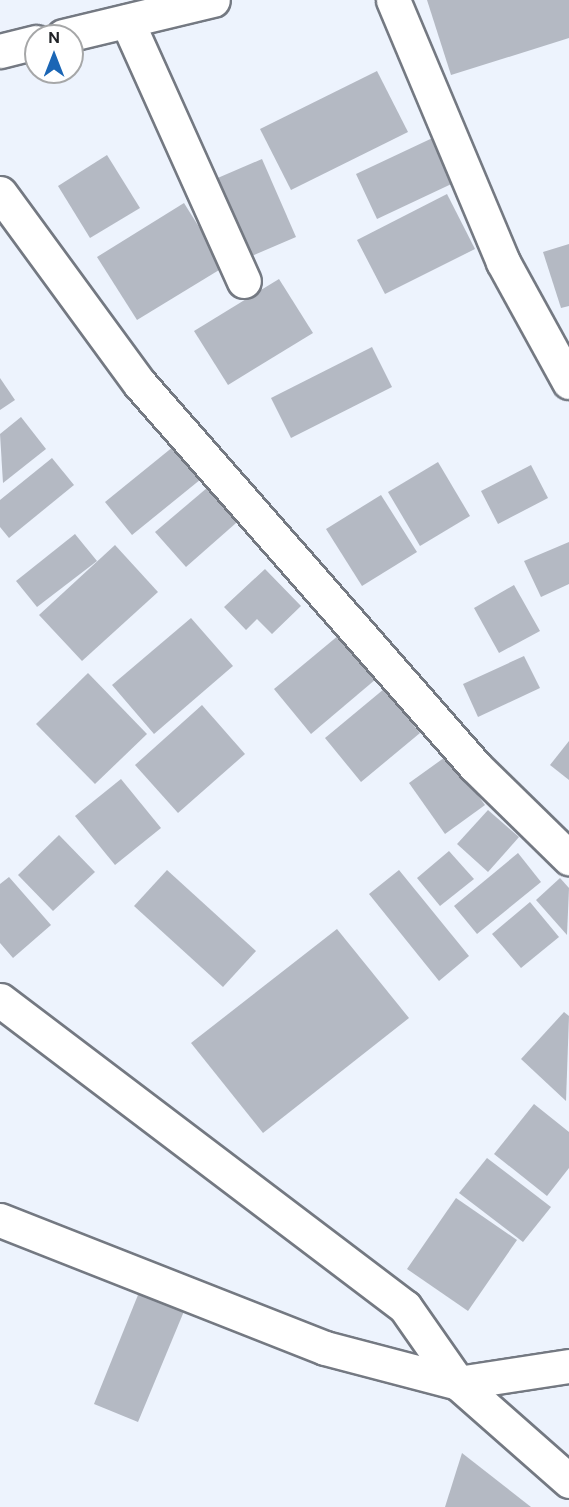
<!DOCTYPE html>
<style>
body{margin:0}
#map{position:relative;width:569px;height:1507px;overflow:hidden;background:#edf3fd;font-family:"DM Sans",sans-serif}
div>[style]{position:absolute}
.building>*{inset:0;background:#b4b9c3}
.roads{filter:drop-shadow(2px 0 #747982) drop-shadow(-2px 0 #747982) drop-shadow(0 2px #747982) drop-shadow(0 -2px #747982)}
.minor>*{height:33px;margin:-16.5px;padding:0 16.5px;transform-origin:16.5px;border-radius:16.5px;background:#fff}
span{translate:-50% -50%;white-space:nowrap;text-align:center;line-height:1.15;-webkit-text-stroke:4.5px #fff;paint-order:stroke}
.north{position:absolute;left:24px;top:24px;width:60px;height:60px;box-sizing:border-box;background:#fff;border:2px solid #a6a7a8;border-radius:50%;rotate:0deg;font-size:16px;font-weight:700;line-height:24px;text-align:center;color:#202226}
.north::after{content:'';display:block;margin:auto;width:21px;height:27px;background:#1b66b5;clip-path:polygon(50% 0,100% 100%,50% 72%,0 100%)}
</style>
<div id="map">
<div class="building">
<div style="clip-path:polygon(427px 0,569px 0,569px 38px,451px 75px)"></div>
<div style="clip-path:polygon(377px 71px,408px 132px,291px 190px,260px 129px)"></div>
<div style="clip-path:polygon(441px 134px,462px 179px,377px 219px,356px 174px)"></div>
<div style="clip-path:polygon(107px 155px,140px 208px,90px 238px,58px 186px)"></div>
<div style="clip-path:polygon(262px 159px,296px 237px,247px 258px,213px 180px)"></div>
<div style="clip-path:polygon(447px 194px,475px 249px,385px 294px,357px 240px)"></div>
<div style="clip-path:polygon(184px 203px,224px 267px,137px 320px,97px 257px)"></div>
<div style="clip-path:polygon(569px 244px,569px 306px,561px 308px,543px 252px)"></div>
<div style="clip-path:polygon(279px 279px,313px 333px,228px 385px,194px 331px)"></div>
<div style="clip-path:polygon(372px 347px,392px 387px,291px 438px,271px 398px)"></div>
<div style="clip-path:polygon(0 378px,15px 400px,0 410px)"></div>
<div style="clip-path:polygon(21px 417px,46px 449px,3px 483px,0 434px)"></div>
<div style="clip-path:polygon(179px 442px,206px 475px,132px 535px,105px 502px)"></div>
<div style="clip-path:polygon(52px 458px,74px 485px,9px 538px,0 527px,0 500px)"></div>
<div style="clip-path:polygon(438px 462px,470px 516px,420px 546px,388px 492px)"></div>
<div style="clip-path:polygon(531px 465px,548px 498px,498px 524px,481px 491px)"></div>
<div style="clip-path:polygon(214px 482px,244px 516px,186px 567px,155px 532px)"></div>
<div style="clip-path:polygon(381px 495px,417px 552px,362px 586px,326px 529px)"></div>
<div style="clip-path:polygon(75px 534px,97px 561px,37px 607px,16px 581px)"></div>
<div style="clip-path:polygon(569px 542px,569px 584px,541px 597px,524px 561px)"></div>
<div style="clip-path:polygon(115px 545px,158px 592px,82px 661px,39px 615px)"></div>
<div style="clip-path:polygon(265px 569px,301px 606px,272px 634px,257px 619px,246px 630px,224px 607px)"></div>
<div style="clip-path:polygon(514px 585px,540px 631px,499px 653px,474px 608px)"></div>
<div style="clip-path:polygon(191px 618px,233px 666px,154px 734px,112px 685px)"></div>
<div style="clip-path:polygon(339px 635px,376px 679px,311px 734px,274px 689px)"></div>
<div style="clip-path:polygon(524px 656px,540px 688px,478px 717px,463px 684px)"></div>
<div style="clip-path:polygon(88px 673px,147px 734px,95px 784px,36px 724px)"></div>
<div style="clip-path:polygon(384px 689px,420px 733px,361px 782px,325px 738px)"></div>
<div style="clip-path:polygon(202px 705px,245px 754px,178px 813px,135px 765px)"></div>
<div style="clip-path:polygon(569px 741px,569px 780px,550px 765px)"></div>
<div style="clip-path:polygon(448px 755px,485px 805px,445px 834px,409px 783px)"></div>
<div style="clip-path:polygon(121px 779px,161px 828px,115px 865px,75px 816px)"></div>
<div style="clip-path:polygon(488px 810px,519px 837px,488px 872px,457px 844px)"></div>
<div style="clip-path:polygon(59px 835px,95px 872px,53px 911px,18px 875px)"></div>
<div style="clip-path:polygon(449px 851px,474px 879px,440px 906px,417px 878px)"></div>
<div style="clip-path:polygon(518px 853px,541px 882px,477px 934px,454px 906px)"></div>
<div style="clip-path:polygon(167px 870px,256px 951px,223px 987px,134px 906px)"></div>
<div style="clip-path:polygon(399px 870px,469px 956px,439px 981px,369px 894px)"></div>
<div style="clip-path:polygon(9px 877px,51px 925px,13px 958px,0 943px,0 884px)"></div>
<div style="clip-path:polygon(560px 878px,569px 888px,567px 935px,536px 900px)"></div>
<div style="clip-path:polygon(530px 902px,559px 937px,521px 968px,492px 934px)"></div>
<div style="clip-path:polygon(337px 929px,409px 1018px,263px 1133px,191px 1043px)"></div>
<div style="clip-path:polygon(564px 1012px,569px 1016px,566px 1101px,521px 1059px)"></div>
<div style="clip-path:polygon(534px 1104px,569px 1132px,569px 1168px,547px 1196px,494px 1154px)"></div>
<div style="clip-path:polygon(487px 1158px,551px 1207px,523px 1242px,459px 1193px)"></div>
<div style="clip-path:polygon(456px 1198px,517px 1240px,468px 1311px,407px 1269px)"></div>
<div style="clip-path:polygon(142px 1285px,187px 1304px,138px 1422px,94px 1404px)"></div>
<div style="clip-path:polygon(462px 1453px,531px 1507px,445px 1507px)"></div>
</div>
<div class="roads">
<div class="minor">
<div style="left:393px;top:0;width:284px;rotate:67.2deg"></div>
<div style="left:503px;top:262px;width:137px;rotate:61.2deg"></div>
<div style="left:127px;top:21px;width:285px;rotate:65.8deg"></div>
<div style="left:63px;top:36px;width:154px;rotate:-13.5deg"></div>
<div style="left:0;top:51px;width:37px;rotate:-14deg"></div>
<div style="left:0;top:193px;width:237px;rotate:53.8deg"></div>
<div style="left:140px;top:384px;width:508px;rotate:48.75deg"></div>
<div style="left:475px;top:766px;width:132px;rotate:44.4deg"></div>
<div style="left:0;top:1000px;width:508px;rotate:37.16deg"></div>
<div style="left:405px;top:1307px;width:93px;rotate:55.1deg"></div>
<div style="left:458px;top:1383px;width:112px;rotate:-8.7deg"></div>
<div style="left:0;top:1220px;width:349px;rotate:21.5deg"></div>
<div style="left:325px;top:1348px;width:138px;rotate:14.7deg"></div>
<div style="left:458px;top:1383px;width:148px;rotate:41.4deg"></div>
</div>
</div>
<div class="north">N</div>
</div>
